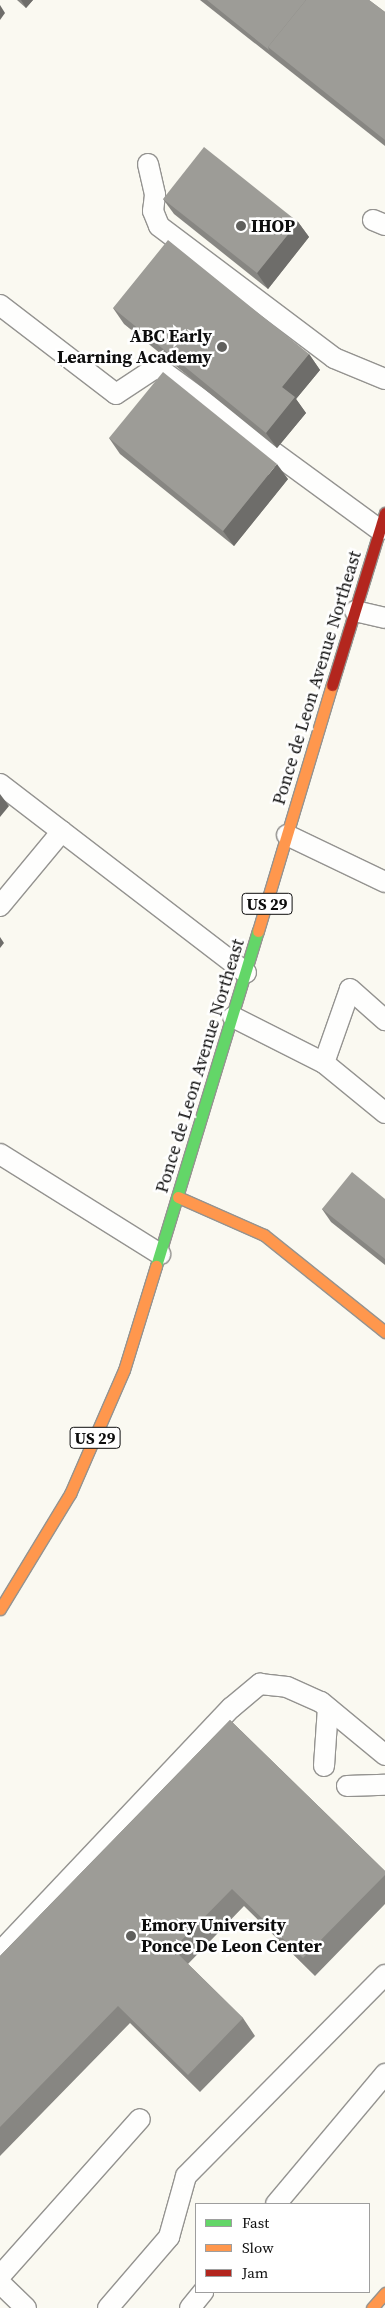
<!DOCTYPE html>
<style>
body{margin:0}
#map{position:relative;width:385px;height:2308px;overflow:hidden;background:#faf9f1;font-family:"Source Serif 4",serif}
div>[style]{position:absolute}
.roads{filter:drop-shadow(1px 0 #949390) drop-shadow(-1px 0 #949390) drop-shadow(0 1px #949390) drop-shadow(0 -1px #949390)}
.lane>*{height:20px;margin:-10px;padding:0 10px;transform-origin:10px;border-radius:10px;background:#fefefd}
.fast>*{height:11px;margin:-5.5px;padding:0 5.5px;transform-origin:5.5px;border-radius:5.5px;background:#63d668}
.slow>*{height:11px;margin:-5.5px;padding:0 5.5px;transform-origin:5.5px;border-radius:5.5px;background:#ff974d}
.jam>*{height:11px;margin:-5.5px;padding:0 5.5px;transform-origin:5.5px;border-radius:5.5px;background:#b3261e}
.wall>*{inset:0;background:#878682}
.shaded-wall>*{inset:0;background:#6e6d6a}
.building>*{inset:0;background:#9d9c97}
.dots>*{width:14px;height:14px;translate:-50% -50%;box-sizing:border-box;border:2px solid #fff;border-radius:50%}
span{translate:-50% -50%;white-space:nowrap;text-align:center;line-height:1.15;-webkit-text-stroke:5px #fff;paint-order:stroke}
.shield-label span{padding:1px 4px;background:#fff;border:1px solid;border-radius:4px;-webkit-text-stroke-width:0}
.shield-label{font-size:16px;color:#0d0d0d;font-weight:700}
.poi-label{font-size:18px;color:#0d0d0d;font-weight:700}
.left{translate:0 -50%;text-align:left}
.right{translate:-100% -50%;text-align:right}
.street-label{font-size:18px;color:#0d0d0d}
.legend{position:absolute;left:195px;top:2203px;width:175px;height:90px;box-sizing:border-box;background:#fff;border:1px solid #9e9e9e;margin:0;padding:6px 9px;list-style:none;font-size:15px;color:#0d0d0d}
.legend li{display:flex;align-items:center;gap:10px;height:25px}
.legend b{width:25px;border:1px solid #9e9e9e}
</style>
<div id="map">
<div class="roads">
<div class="lane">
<div style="left:148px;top:164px;width:32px;rotate:77deg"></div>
<div style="left:155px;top:195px;width:16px;rotate:97deg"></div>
<div style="left:153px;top:211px;width:16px;rotate:68deg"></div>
<div style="left:159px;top:226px;width:219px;rotate:37deg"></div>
<div style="left:334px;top:358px;width:55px;rotate:22.4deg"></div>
<div style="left:373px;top:220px;width:13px;rotate:23deg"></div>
<div style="left:0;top:305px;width:146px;rotate:37.5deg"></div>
<div style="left:116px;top:394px;width:49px;rotate:-33.4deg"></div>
<div style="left:157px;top:367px;width:276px;rotate:36.2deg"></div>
<div style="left:355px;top:611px;width:31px;rotate:13deg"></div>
<div style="left:0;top:784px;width:310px;rotate:37.5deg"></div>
<div style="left:287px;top:835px;width:109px;rotate:25.6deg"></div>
<div style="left:0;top:906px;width:97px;rotate:-50.4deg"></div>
<div style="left:233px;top:1017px;width:102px;rotate:26.8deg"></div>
<div style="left:324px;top:1063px;width:79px;rotate:39.3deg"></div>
<div style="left:324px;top:1063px;width:78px;rotate:-70.6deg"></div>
<div style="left:350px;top:989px;width:47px;rotate:41.5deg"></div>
<div style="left:0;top:1154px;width:189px;rotate:32deg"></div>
<div style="left:324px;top:1766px;width:58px;rotate:-86.1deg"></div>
<div style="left:347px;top:1786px;width:38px;rotate:-2deg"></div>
<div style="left:0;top:1952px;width:336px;rotate:-46.6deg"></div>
<div style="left:231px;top:1708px;width:38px;rotate:-40deg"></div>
<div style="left:260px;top:1684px;width:27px;rotate:6deg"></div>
<div style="left:287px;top:1687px;width:37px;rotate:24deg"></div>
<div style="left:321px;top:1702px;width:83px;rotate:39.6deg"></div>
<div style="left:276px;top:2204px;width:170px;rotate:-50deg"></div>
<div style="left:0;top:2276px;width:210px;rotate:-48.3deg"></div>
<div style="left:0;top:2283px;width:36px;rotate:44deg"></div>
<div style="left:108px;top:2308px;width:94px;rotate:-49.3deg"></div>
<div style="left:169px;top:2237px;width:63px;rotate:-74.4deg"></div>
<div style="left:186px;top:2176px;width:283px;rotate:-45.3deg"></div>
<div style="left:190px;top:2308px;width:21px;rotate:-51deg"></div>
</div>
<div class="fast">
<div style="left:156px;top:1266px;width:350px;rotate:-73.1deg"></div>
</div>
<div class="slow">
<div style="left:258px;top:931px;width:257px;rotate:-73.3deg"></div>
<div style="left:178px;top:1197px;width:94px;rotate:23.8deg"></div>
<div style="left:264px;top:1235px;width:155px;rotate:38.7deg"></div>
<div style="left:0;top:1609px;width:135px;rotate:-58.7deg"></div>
<div style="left:70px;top:1494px;width:135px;rotate:-66.5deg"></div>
<div style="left:124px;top:1370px;width:109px;rotate:-72.9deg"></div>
<div style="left:372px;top:2308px;width:20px;rotate:-49deg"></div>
</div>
<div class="jam">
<div style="left:332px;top:685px;width:180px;rotate:-72.9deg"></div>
</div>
</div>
<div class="wall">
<div style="clip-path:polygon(17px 0,33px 0,26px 8px)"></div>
<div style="clip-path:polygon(200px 0,369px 0,385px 12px,385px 146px)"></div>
<div style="clip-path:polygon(163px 199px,298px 222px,309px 237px,268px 289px,174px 214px)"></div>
<div style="clip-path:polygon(113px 308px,309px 354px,320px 370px,296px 399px,306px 413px,277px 448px,124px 324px)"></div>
<div style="clip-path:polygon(109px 438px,288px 479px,234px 546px,120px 454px)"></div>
<div style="clip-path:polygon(385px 1199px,385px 1265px,331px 1222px,322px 1209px)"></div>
<div style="clip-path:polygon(230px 1720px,385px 1871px,385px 1904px,315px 1976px,244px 1906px,188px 1964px,243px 2018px,255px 2036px,200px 2092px,130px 2023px,0 2156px,0 1956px)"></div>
</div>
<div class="shaded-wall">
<div style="clip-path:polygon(21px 0,33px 0,26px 8px)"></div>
<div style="clip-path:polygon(0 5px,5px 13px,0 20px)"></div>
<div style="clip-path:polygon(298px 222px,309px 237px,268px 289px,257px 273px)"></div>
<div style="clip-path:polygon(309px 354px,320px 370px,296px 399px,306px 413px,277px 448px,266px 433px,282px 387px)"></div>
<div style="clip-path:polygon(277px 464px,288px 479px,234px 546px,223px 531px)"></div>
<div style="clip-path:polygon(0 794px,9px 806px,0 817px)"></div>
<div style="clip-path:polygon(0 937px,4px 943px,0 948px)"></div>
</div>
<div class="building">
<div style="clip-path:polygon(207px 0,306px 0,268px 47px,269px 50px)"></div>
<div style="clip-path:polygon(306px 0,369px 0,385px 12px,385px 140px,268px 47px)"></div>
<div style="clip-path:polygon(204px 147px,298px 222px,257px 273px,163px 199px)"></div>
<div style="clip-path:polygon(168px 240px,309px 354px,282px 387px,295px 397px,266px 433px,113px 308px)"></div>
<div style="clip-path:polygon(163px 372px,277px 464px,223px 531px,109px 438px)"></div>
<div style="clip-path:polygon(352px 1172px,385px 1199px,385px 1259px,322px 1209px)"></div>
<div style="clip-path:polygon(230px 1720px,385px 1871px,385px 1875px,303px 1958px,232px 1889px,173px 1949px,243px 2018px,188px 2075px,118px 2006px,0 2127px,0 1956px)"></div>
</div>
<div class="dots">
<div style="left:241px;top:226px;background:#60605d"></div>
<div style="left:222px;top:347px;background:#60605d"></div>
<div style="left:131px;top:1936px;background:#60605d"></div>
</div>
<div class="shield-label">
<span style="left:267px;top:904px">US 29</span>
<span style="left:95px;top:1438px">US 29</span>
</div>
<div class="poi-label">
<span class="left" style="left:251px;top:226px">IHOP</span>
<span class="right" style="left:212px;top:347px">ABC Early<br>Learning Academy</span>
<span class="left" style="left:141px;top:1936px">Emory University<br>Ponce De Leon Center</span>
</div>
<div class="street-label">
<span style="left:317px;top:678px;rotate:-73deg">Ponce de Leon Avenue Northeast</span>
<span style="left:200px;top:1066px;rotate:-73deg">Ponce de Leon Avenue Northeast</span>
</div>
<ul class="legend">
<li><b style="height:6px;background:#63d668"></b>Fast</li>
<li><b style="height:6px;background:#ff974d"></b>Slow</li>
<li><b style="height:6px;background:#b3261e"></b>Jam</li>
</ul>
</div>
